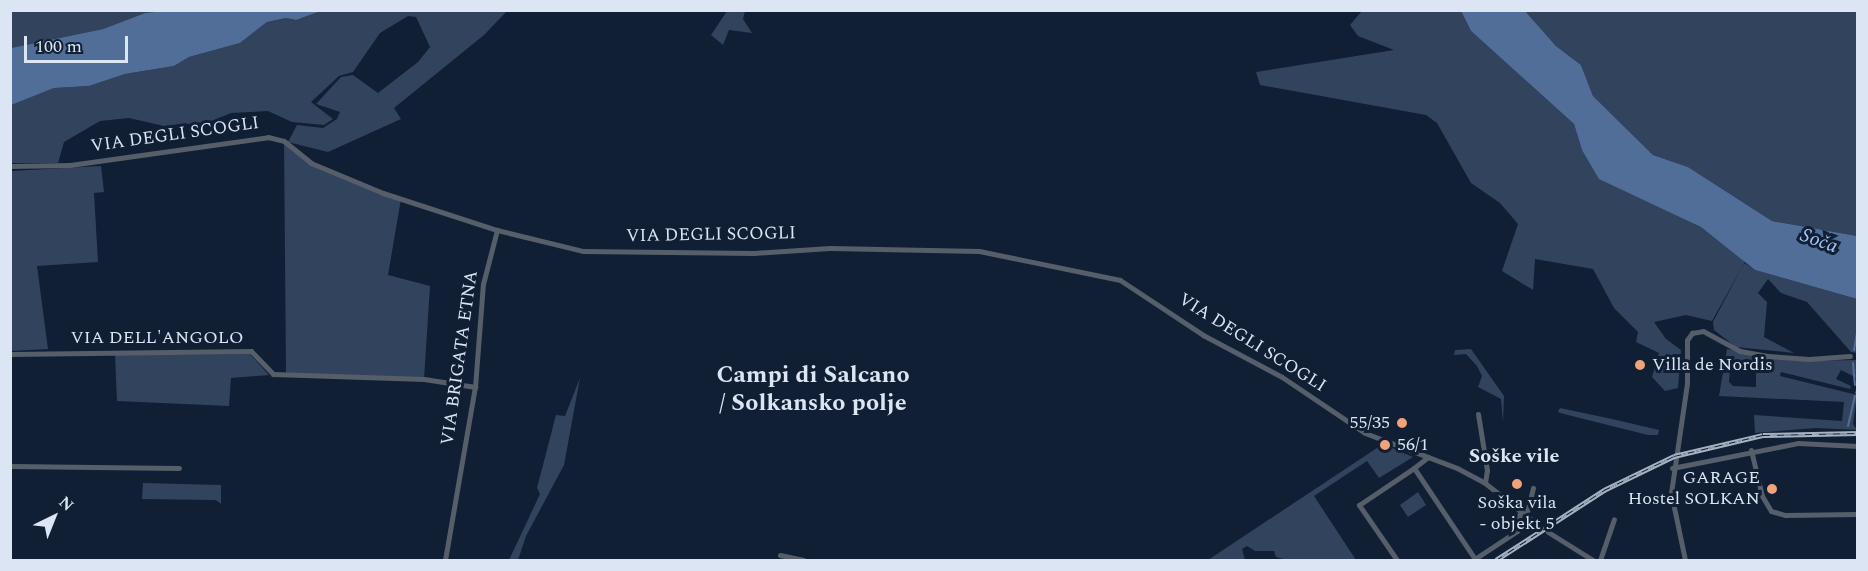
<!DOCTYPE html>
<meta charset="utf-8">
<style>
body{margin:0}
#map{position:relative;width:1868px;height:571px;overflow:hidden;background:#101f34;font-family:Spectral,serif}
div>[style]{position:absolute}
.green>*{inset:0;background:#32435d}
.water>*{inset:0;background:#516e99}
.stream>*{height:2px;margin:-1px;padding:0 1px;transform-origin:1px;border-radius:1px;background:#516e99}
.minor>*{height:5px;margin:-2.5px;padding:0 2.5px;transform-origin:2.5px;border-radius:2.5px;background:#565e69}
.rail>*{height:4.5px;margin-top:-2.25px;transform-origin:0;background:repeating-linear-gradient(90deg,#101f34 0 7px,#a7b2c3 0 14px);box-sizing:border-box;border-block:2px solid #a7b2c3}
.dots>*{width:16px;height:16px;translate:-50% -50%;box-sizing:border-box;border:3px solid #101f34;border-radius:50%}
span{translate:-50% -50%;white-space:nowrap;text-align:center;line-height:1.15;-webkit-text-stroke:6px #101f34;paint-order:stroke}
.street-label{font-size:18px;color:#dbe5f4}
.poi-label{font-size:18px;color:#dbe5f4}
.left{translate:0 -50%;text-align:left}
.right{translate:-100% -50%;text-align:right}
.water-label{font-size:20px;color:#a3c7fc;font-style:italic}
.neighbourhood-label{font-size:20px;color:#dbe5f4;font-weight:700}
.district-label{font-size:24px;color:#dbe5f4;font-weight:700}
.frame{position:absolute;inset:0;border:12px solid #dbe5f4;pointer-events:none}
.north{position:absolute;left:24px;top:487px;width:60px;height:60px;-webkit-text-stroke:4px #101f34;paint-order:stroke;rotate:43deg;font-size:16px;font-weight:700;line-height:24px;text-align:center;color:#dbe5f4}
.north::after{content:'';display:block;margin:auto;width:21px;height:27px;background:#dbe5f4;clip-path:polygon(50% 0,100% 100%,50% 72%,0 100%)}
.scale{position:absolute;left:24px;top:36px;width:104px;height:27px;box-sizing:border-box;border:3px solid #dbe5f4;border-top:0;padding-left:8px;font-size:18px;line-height:21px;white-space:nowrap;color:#dbe5f4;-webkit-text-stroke:4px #101f34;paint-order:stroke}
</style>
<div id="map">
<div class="green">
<div style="clip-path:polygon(10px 11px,174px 11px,145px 13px,103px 29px,11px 48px)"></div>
<div style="clip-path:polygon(321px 11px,507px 11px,484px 35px,394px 108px,401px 119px,328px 152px,288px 142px,297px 125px,323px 128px,337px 119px,340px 112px,316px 104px,341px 77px,353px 75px,378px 93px,418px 62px,430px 47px,416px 17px,408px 16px,380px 33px,353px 72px,339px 76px,311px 102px,333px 119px,324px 125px,292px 122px,268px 111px,231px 113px,209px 122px,164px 126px,129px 118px,100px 121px,64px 142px,58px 163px,11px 163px,10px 105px,54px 88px,89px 86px,125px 74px,174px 66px,189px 57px,240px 43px,267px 22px,286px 18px,296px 20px)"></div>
<div style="clip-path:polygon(727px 11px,745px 11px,743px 19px,752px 33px,729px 30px,723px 45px,711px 35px)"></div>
<div style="clip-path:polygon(1362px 11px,1461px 11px,1471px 31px,1574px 124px,1582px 150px,1650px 201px,1701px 227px,1745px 261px,1743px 266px,1745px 263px,1755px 270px,1857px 299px,1857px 353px,1851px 352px,1807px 302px,1781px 293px,1768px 279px,1758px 293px,1767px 302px,1764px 337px,1794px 353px,1736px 347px,1714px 330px,1713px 322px,1742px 267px,1712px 321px,1686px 315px,1654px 322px,1666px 339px,1681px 350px,1678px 388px,1665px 391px,1652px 377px,1659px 353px,1636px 342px,1638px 332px,1614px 308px,1593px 269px,1535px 259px,1533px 290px,1502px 271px,1518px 224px,1500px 203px,1471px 183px,1437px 123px,1426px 115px,1260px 85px,1256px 72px,1394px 50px,1358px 36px,1350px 25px)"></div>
<div style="clip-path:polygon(1525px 11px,1857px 11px,1857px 236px,1772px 221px,1688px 167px,1653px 155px,1593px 96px,1581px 65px,1556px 46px)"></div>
<div style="clip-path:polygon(284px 141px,311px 163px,401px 199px,388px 275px,430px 286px,424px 379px,286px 374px)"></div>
<div style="clip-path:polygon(101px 166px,104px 192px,94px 193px,98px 262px,37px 266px,48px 349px,11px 351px,11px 171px)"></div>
<div style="clip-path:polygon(1471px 349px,1504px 396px,1503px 423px,1501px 399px,1478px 387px,1482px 376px,1477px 366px,1466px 354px,1454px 355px,1455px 350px)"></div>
<div style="clip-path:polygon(evenodd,1727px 349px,1795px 361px,1857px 360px,1857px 378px,1841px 370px,1836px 379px,1851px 386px,1850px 389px,1781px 372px,1780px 376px,1857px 395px,1853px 424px,1857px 430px,1816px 428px,1755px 433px,1754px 415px,1842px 421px,1844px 402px,1719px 396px,1727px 349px,1730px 368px,1756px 369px,1756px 387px,1733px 386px,1729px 382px,1730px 368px)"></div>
<div style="clip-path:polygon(250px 354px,269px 375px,231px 378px,229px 406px,117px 401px,115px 355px)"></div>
<div style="clip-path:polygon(580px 378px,564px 465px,526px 536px,518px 560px,509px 560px,540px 494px,537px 488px,556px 415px,565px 416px)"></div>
<div style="clip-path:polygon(1560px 408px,1612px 419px,1659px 430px,1658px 435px,1648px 435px,1564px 414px,1558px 412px)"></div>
<div style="clip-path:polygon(1383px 444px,1413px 457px,1379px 478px,1367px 461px,1314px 496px,1356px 560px,1287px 560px,1276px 557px,1274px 551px,1255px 551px,1247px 546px,1242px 549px,1245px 560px,1208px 560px)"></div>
<div style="clip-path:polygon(143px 483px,221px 485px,221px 504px,216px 500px,142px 499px)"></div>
<div style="clip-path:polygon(1418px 492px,1426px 505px,1408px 517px,1400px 505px)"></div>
</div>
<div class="water">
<div style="clip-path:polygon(174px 10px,321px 11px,296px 20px,286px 18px,267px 22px,240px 43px,189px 57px,174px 66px,125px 74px,89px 86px,54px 88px,11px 105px,11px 48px,103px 29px,145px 13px)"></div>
<div style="clip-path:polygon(1461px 11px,1525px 11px,1556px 46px,1581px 65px,1593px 96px,1653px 155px,1688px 167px,1772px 221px,1857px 236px,1857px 299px,1755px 270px,1701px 227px,1599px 179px,1582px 150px,1574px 124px,1471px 31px)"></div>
</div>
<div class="stream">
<div style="left:1854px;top:350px;width:23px;rotate:-80deg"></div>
<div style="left:1853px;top:363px;width:22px;rotate:85deg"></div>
<div style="left:1848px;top:426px;width:31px;rotate:-77deg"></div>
</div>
<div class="minor">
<div style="left:10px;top:166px;width:60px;rotate:-1deg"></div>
<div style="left:70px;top:165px;width:200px;rotate:-8deg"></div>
<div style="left:268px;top:137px;width:16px;rotate:14deg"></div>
<div style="left:284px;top:141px;width:35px;rotate:39deg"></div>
<div style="left:311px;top:163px;width:78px;rotate:22.6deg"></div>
<div style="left:383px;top:193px;width:120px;rotate:18deg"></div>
<div style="left:497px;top:230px;width:89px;rotate:13.7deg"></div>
<div style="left:583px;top:251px;width:171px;rotate:0.7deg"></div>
<div style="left:754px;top:253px;width:76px;rotate:-3.8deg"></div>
<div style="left:830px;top:248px;width:149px;rotate:1.2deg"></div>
<div style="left:979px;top:251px;width:144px;rotate:11.6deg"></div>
<div style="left:1120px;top:280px;width:100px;rotate:33.5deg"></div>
<div style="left:1203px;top:335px;width:89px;rotate:28deg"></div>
<div style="left:1282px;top:377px;width:100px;rotate:34deg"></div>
<div style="left:1365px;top:433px;width:98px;rotate:20.8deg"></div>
<div style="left:1457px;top:468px;width:32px;rotate:28deg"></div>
<div style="left:1485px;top:483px;width:68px;rotate:38.4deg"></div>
<div style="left:10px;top:354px;width:241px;rotate:-0.7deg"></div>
<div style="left:251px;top:351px;width:32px;rotate:46deg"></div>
<div style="left:273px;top:374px;width:151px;rotate:1.9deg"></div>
<div style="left:424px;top:379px;width:52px;rotate:8.9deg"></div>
<div style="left:1857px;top:392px;width:1px;rotate:45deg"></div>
<div style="left:1478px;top:414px;width:57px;rotate:80.9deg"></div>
<div style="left:1487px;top:470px;width:13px;rotate:99deg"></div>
<div style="left:1751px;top:450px;width:47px;rotate:76.6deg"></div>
<div style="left:1762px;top:496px;width:17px;rotate:59deg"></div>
<div style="left:1771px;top:511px;width:15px;rotate:16deg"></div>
<div style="left:1785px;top:515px;width:73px;rotate:-0.8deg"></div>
<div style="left:1428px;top:457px;width:18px;rotate:142deg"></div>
<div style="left:1414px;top:468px;width:110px;rotate:56.2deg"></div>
<div style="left:10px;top:466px;width:169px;rotate:0.7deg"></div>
<div style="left:1672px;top:468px;width:128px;rotate:-11.2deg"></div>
<div style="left:1798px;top:443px;width:60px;rotate:2.9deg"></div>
<div style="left:1526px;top:516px;width:29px;rotate:-76deg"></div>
<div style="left:1548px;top:532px;width:53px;rotate:31.9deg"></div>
<div style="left:780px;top:555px;width:24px;rotate:12deg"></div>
<div style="left:445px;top:560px;width:176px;rotate:-80.2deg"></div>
<div style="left:475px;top:387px;width:103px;rotate:-85.6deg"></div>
<div style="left:483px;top:284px;width:56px;rotate:-75.5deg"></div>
<div style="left:1397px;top:560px;width:67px;rotate:-124.6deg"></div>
<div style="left:1359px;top:505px;width:66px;rotate:-33.9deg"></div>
<div style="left:1473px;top:560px;width:53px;rotate:-33.4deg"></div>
<div style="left:1517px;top:531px;width:19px;rotate:-81deg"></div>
<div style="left:1600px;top:560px;width:43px;rotate:-71.1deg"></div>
<div style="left:1685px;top:560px;width:68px;rotate:-101.8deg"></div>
<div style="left:1671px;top:493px;width:111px;rotate:-81.7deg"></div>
<div style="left:1687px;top:383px;width:43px;rotate:-90deg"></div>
<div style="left:1687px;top:340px;width:9px;rotate:-54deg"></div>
<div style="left:1692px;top:333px;width:11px;rotate:-10deg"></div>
<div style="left:1703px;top:331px;width:42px;rotate:28.4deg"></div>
<div style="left:1740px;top:351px;width:28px;rotate:10deg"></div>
<div style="left:1768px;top:356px;width:41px;rotate:4.2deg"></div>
<div style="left:1809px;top:359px;width:41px;rotate:-4.2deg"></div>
</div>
<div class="rail">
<div style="left:1496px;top:560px;width:129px;rotate:-32.9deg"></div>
<div style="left:1604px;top:490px;width:78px;rotate:-25.9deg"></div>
<div style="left:1674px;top:456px;width:91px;rotate:-13.3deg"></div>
<div style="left:1763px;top:435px;width:95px;rotate:-1.2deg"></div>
</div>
<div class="dots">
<div style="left:1640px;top:365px;background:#f0a279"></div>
<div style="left:1402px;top:423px;background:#f0a279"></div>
<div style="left:1385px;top:445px;background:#f0a279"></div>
<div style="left:1517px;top:484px;background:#f0a279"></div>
<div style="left:1772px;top:489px;background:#f0a279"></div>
</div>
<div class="street-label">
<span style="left:175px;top:135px;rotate:-8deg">VIA DEGLI SCOGLI</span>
<span style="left:711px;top:235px;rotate:-1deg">VIA DEGLI SCOGLI</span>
<span style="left:157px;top:338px">VIA DELL'ANGOLO</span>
<span style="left:1252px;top:343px;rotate:32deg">VIA DEGLI SCOGLI</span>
<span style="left:460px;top:358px;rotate:-82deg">VIA BRIGATA ETNA</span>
</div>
<div class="poi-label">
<span class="left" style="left:1652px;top:365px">Villa de Nordis</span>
<span class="right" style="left:1390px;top:423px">55/35</span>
<span class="left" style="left:1397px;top:445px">56/1</span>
<span class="right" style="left:1760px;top:489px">GARAGE<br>Hostel SOLKAN</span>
<span style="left:1517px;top:514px">Soška vila<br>- objekt 5</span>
</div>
<div class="water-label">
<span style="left:1819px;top:241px;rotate:20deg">Soča</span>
</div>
<div class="neighbourhood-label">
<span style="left:1514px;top:456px">Soške vile</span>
</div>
<div class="district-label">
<span style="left:813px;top:390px">Campi di Salcano<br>/ Solkansko polje</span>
</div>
<div class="frame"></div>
<div class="north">N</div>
<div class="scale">100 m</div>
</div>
